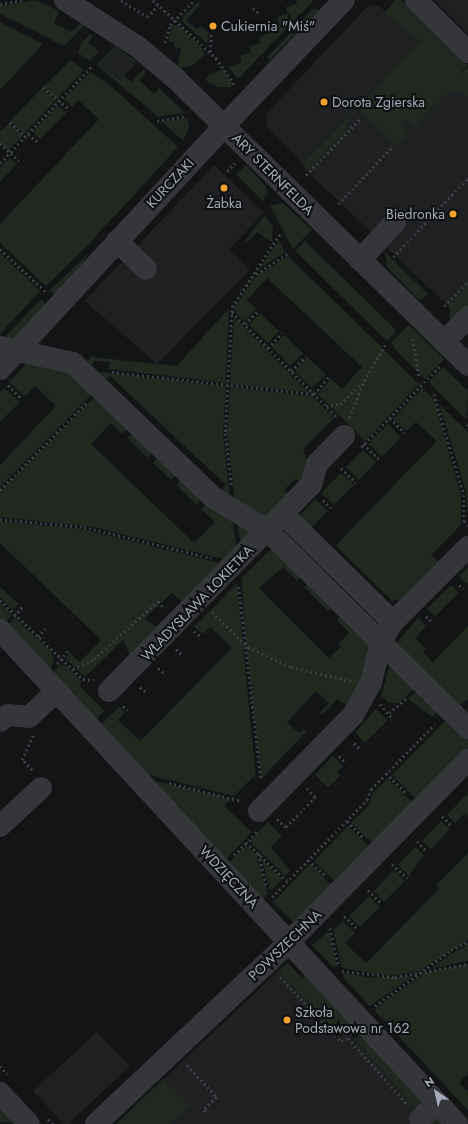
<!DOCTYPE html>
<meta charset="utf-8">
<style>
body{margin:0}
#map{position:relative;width:468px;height:1124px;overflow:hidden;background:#131415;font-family:Jost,sans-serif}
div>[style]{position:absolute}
.built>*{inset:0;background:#1f2022}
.green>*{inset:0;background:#202820}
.path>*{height:2.5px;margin-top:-1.25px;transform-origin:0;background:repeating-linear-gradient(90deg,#3a3d41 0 2px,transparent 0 5px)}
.minor>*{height:22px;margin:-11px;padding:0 11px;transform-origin:11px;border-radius:11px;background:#34363a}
.dots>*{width:11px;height:11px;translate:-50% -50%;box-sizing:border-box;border:2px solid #0e0f10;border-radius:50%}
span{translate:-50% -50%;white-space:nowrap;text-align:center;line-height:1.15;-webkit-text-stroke:4px #0e0f10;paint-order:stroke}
.poi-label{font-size:14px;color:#a5abb6}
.left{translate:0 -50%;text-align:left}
.right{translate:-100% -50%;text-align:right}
.street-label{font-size:14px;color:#a5abb6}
.north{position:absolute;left:416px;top:1072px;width:40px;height:40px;-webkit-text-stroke:3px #0e0f10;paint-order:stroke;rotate:326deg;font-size:11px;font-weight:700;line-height:16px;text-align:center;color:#a5abb6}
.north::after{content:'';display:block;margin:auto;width:14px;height:18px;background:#a5abb6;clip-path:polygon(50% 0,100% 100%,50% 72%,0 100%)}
</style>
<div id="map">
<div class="built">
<div style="clip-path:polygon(434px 0,468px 0,468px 34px)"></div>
<div style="clip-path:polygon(369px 5px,379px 6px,420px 42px,303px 163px,267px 127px,265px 115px)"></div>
<div style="clip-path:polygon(116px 49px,135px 64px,120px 80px,100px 65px)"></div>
<div style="clip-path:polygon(450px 71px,468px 88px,468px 289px,450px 308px,302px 166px,359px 108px)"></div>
<div style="clip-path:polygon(214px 165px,264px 213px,229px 249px,250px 270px,157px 364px,85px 301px)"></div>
<div style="clip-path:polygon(287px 963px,302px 978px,306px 974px,445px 1124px,116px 1124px)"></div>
<div style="clip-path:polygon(97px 1032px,130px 1066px,68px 1124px,64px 1124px,33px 1091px)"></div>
</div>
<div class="green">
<div style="clip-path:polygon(36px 0,59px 11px,54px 23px,71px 32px,81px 23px,85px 25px,64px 46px,0 14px,0 6px)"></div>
<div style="clip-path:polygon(296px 0,314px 0,238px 79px,228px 67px,242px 62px,240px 56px,251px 52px,249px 47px,260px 43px,259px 37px,270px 33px,268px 27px,279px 23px,277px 17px,288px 14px,286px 7px,297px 4px)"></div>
<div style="clip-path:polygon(395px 0,401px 0,468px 65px,458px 75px,468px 67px,468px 98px,459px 91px,455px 94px,450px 90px,414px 127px,406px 120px,401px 126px,409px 133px,399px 144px,394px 143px,358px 109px,345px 123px,349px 127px,308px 169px,303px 163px,308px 158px,420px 42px,385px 12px)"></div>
<div style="clip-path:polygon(198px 2px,201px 4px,186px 20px,197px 29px,201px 26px,209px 33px,207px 44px,183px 22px,183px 17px)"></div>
<div style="clip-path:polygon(313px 9px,319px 10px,270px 60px,267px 57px)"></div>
<div style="clip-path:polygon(0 22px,43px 44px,0 90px)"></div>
<div style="clip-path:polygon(173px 25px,178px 25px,202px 48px,204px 55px,193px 65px,181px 68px,178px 65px,181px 48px,174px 47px,175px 43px,168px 41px)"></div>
<div style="clip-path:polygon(90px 34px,93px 35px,88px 43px,99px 51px,90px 61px,78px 53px,81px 43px)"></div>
<div style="clip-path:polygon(115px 46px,136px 61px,135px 64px,116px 49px,100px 65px,120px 80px,124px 75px,131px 82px,145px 68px,145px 74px,139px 80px,154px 94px,159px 88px,185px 113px,158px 117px,97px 65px)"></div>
<div style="clip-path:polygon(71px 60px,84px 70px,57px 99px,43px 87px)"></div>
<div style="clip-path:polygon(223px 69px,233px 85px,231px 87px,218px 87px,205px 80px,209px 75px)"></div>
<div style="clip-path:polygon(91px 72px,113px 88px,178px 147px,86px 247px,46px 286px,0 243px,0 224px,99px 119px,78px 100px,72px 107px,64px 99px)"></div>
<div style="clip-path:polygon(42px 88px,56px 100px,24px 134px,10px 121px)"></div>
<div style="clip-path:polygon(58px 105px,66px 113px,40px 139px,33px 132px)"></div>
<div style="clip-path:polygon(187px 117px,189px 127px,183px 141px,163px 122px)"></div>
<div style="clip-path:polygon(9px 123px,23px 136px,8px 150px,0 142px,0 132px)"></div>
<div style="clip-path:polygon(10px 158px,17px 164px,0 182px,0 168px)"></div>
<div style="clip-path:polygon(246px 165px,266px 186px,267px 194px,263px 201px,236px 174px)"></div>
<div style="clip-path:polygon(283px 203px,312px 230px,293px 249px,270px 206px)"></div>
<div style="clip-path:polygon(265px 215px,273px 227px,272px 242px,257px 232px,248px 242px,245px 240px)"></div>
<div style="clip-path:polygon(279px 240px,285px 252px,260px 268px)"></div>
<div style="clip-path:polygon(305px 241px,394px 328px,395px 333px,387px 341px,295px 251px)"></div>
<div style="clip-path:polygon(385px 252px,428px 294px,420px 301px,387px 267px)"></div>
<div style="clip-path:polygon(0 253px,40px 291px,0 334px)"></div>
<div style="clip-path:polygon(89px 253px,81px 265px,56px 296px,50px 290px)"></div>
<div style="clip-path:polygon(288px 256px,419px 384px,365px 441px,318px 394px,331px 379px,342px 389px,362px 367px,267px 278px,247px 300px,256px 309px,245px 321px,235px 312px,234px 308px,255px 277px)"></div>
<div style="clip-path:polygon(468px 284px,468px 307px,450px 321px,449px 304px)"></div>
<div style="clip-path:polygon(41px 299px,46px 305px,11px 343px,1px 341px)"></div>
<div style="clip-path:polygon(229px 308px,226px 383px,109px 369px,110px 362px,94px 361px,91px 367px,83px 365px,91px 357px,177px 366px)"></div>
<div style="clip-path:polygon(260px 313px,279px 331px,268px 343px,249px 325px)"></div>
<div style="clip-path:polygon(234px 317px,308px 392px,230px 384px)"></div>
<div style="clip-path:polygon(409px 325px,444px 359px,425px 379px,393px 347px,392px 342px)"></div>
<div style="clip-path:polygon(284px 335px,303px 353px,290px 366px,272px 347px)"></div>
<div style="clip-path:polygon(307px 357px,326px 374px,312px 388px,295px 371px)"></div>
<div style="clip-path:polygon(31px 359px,66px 368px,94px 392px,0 487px,0 465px,56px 406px,35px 386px,25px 396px,9px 382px)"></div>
<div style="clip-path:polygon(443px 367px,468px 391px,467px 420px,429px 382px)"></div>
<div style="clip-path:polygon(89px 371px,226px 386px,223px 432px,230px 499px,218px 493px,226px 485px,110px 376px,102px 383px)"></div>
<div style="clip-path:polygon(230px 387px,312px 396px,334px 418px,303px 449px,307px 460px,306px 470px,299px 482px,295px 479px,284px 490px,289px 494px,266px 519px,235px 503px,227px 430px)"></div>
<div style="clip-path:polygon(4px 388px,20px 402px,0 422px,0 392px)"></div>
<div style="clip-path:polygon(422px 388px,434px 399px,461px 496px,461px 525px,431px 555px,441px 565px,408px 597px,392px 601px,337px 547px,337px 544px,437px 441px,416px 422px,406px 431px,393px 419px)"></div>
<div style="clip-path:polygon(97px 395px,130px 426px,122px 434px,111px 423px,91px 444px,194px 543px,215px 522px,201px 509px,210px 501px,231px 513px,237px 550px,227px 560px,93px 527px,0 517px,0 492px)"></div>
<div style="clip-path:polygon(439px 404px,468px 432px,468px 519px,466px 491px)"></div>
<div style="clip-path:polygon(388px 424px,401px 437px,382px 457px,368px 444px)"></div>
<div style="clip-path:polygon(135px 431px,155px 450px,148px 458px,127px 438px)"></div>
<div style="clip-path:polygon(363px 450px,376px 462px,359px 480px,346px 467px)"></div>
<div style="clip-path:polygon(161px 455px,178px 472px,171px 480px,153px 463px)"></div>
<div style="clip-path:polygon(341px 473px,354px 485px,334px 505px,321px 493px)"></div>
<div style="clip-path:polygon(184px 477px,204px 497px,197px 505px,176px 485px)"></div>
<div style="clip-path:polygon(315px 499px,328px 511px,311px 528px,302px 520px,301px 514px)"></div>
<div style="clip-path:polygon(236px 516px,257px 528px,241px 546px)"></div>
<div style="clip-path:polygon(0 521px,82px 529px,224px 564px,185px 604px,172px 593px,152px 611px,145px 619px,159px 629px,130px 656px,123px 640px,85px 677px,65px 658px,70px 653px,80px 662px,101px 640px,0 543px)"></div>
<div style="clip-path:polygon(275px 545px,304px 573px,297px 581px,283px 567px,259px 588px,329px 658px,341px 647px,338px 644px,349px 633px,337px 620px,344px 614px,373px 641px,369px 661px,349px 707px,337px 699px,322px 715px,320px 712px,329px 703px,316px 691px,287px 722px,299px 733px,304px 729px,307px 731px,261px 779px,244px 622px,242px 578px)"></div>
<div style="clip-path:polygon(468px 567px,468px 583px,467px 584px,459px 576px)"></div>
<div style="clip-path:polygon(311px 580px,335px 604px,328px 611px,304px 587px)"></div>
<div style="clip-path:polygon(237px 583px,256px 778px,254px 776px,234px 796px,145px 774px,100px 725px,119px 707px,125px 712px,118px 720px,140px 741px,232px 648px,210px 627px,203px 634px,194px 627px)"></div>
<div style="clip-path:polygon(451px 585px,459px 593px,435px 616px,427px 609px)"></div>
<div style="clip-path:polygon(0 587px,19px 604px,13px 610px,0 597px)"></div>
<div style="clip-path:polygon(0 603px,12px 615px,2px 626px,0 624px)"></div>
<div style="clip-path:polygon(15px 618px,51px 651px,54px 660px,52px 666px,45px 672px,4px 629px)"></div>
<div style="clip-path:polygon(418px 618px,426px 626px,415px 638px,426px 649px,423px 652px,433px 662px,468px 626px,468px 699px,456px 708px,394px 647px)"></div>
<div style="clip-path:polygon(391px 660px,417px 686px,399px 703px,389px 703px,381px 696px)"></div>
<div style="clip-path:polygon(60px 665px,65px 665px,82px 681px,79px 685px,104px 711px,96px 720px,52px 674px)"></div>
<div style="clip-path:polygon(420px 689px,441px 710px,432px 717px,408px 699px)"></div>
<div style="clip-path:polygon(376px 709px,388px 720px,365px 743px,355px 732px)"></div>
<div style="clip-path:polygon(448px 718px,468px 738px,468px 751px,418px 801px,392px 775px)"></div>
<div style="clip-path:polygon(333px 756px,343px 766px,337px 772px,341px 775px,328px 788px,315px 775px)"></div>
<div style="clip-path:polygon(388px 779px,415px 805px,375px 846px,351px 823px,369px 805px,373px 792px)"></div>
<div style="clip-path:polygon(150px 780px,231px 799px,224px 806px,252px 832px,225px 860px)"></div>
<div style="clip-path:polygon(468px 793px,468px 817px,464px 814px,455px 823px,447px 815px)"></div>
<div style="clip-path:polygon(441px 821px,450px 829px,431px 849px,422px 841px)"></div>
<div style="clip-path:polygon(268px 822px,282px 836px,271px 847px,290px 871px,285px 876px,249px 841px)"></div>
<div style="clip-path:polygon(348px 826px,372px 849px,337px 884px,314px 861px)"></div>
<div style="clip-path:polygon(246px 845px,256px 854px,268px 894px,261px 900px,228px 864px)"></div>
<div style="clip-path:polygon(416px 847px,424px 855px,409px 876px,398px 865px)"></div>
<div style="clip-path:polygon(468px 853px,468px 940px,419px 971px,397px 975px,376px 974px,342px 968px,333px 930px,343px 921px,355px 933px,345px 943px,366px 963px,439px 889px,436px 885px)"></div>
<div style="clip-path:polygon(262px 859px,282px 879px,270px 891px)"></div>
<div style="clip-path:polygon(310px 864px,333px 887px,297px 926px,273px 902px)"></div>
<div style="clip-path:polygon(394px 870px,405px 881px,384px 902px,374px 891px)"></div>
<div style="clip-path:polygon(369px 896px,380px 907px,360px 927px,349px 916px)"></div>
<div style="clip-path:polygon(329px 931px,337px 966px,333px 967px,312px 945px)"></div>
<div style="clip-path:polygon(468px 945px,468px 961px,430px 969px,451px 954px)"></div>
<div style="clip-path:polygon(287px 963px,302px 978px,306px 974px,447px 1124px,429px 1124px,355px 1039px,357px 1036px,352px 1031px,349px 1035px,343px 1028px,338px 1033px,279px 971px)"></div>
<div style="clip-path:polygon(468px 964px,468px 1073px,459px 1083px,468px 1092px,468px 1110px,374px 1010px,424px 973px)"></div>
<div style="clip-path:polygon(343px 972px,371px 978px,413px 976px,370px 1006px,344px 979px)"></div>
<div style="clip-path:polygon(163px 1079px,190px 1106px,170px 1124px,116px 1124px)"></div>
<div style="clip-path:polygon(0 1101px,21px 1124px,0 1122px)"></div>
</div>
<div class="path">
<div style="left:121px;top:0;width:31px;rotate:33deg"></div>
<div style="left:147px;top:17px;width:16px;rotate:-47deg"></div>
<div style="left:153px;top:0;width:86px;rotate:42.6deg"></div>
<div style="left:216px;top:58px;width:33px;rotate:55deg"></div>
<div style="left:0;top:4px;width:22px;rotate:-10deg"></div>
<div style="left:253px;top:8px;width:8px;rotate:40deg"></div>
<div style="left:165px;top:43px;width:19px;rotate:-74deg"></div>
<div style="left:170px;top:25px;width:35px;rotate:-46deg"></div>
<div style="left:210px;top:52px;width:19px;rotate:-87deg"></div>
<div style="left:43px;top:87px;width:34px;rotate:40deg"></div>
<div style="left:157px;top:121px;width:29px;rotate:-10deg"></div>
<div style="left:10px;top:122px;width:21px;rotate:43deg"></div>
<div style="left:28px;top:134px;width:13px;rotate:39deg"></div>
<div style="left:0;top:143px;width:26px;rotate:43deg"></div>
<div style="left:0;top:163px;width:134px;rotate:-46.5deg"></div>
<div style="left:227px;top:171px;width:11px;rotate:-45deg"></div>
<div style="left:306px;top:175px;width:79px;rotate:-46deg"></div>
<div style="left:338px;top:204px;width:79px;rotate:-46.5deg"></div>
<div style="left:0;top:249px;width:62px;rotate:43deg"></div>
<div style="left:393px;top:257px;width:109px;rotate:-46.5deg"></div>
<div style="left:256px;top:274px;width:40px;rotate:-32.9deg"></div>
<div style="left:444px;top:306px;width:35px;rotate:-46deg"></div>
<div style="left:232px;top:312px;width:148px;rotate:45deg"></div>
<div style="left:245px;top:324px;width:18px;rotate:-45deg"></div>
<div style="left:413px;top:339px;width:39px;rotate:81deg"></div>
<div style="left:268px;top:348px;width:21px;rotate:-47deg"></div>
<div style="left:291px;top:371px;width:21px;rotate:-45deg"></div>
<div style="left:112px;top:372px;width:203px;rotate:6.2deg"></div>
<div style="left:314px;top:394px;width:23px;rotate:-49deg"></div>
<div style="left:8px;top:385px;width:20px;rotate:45deg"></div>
<div style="left:434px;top:394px;width:105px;rotate:73.5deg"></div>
<div style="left:464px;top:495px;width:26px;rotate:90deg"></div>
<div style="left:464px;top:521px;width:6px;rotate:51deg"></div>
<div style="left:326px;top:406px;width:14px;rotate:-8deg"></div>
<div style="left:340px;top:404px;width:30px;rotate:-44deg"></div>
<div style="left:349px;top:418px;width:40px;rotate:-68deg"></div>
<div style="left:364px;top:381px;width:42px;rotate:-59.7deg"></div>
<div style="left:390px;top:418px;width:21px;rotate:45deg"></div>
<div style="left:467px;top:426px;width:2px;rotate:-63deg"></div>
<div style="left:225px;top:430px;width:6px"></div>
<div style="left:363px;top:444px;width:22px;rotate:43deg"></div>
<div style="left:361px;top:447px;width:115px;rotate:-45.7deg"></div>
<div style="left:341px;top:468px;width:21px;rotate:45deg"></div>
<div style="left:231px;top:485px;width:53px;rotate:-96.5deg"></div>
<div style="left:225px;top:432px;width:125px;rotate:-86.8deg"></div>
<div style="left:232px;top:307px;width:87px;rotate:-56.7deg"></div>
<div style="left:0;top:490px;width:124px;rotate:-45.3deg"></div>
<div style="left:323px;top:500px;width:11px;rotate:45deg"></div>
<div style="left:0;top:519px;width:84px;rotate:5.4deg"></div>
<div style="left:84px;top:527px;width:131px;rotate:13.7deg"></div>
<div style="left:459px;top:585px;width:6px;rotate:45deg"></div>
<div style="left:239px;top:587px;width:194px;rotate:83.5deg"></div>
<div style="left:0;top:600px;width:115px;rotate:43.6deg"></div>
<div style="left:83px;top:679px;width:11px;rotate:5deg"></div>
<div style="left:212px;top:612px;width:50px;rotate:44.2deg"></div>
<div style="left:248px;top:647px;width:47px;rotate:24.9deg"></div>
<div style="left:291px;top:667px;width:62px;rotate:13.1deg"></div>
<div style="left:14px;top:616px;width:12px;rotate:-48deg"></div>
<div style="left:426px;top:616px;width:7px;rotate:45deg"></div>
<div style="left:194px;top:631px;width:8px;rotate:40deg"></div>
<div style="left:38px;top:637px;width:11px;rotate:-49deg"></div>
<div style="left:176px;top:649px;width:8px;rotate:45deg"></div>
<div style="left:57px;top:664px;width:17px;rotate:-50deg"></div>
<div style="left:158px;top:668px;width:8px;rotate:40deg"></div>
<div style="left:73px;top:669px;width:23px;rotate:-25deg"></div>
<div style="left:94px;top:659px;width:86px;rotate:-42.2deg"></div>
<div style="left:158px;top:601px;width:8px;rotate:50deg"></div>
<div style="left:140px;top:687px;width:8px;rotate:40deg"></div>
<div style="left:380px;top:704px;width:17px;rotate:50deg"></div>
<div style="left:123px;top:706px;width:6px;rotate:39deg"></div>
<div style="left:389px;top:713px;width:25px;rotate:-40deg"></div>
<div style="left:354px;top:743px;width:8px;rotate:45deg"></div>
<div style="left:339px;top:756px;width:10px;rotate:45deg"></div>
<div style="left:32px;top:770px;width:14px;rotate:-135deg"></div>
<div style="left:22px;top:760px;width:27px;rotate:-66deg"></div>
<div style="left:386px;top:773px;width:30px;rotate:45deg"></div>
<div style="left:169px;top:783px;width:75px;rotate:13.9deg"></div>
<div style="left:307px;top:788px;width:15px;rotate:48deg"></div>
<div style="left:442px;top:816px;width:14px;rotate:45deg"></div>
<div style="left:277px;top:819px;width:15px;rotate:42deg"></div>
<div style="left:347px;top:821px;width:25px;rotate:45deg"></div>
<div style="left:286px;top:827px;width:42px;rotate:-46deg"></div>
<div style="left:417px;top:841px;width:15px;rotate:48deg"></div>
<div style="left:246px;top:842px;width:57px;rotate:43.6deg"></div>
<div style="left:259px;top:854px;width:35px;rotate:77deg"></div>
<div style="left:234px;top:855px;width:35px;rotate:-46deg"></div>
<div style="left:308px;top:860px;width:25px;rotate:42deg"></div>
<div style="left:392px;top:864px;width:21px;rotate:43deg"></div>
<div style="left:368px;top:890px;width:20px;rotate:45deg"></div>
<div style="left:272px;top:897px;width:136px;rotate:-45.6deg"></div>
<div style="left:367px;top:800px;width:12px;rotate:-70deg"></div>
<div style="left:371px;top:789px;width:91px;rotate:-45.4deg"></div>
<div style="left:344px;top:916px;width:19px;rotate:43deg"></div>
<div style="left:330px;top:928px;width:39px;rotate:77deg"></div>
<div style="left:342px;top:971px;width:53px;rotate:6.5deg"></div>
<div style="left:395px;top:977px;width:74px;rotate:-10.1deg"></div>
<div style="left:280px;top:977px;width:88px;rotate:46.4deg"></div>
<div style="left:341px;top:1041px;width:8px;rotate:-23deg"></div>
<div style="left:348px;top:1038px;width:90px;rotate:48.2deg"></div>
<div style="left:375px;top:1006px;width:94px;rotate:-36.4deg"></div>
<div style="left:451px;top:950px;width:19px;rotate:-25deg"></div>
<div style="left:187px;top:1065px;width:44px;rotate:46.8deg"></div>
<div style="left:217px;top:1097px;width:18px;rotate:135deg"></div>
<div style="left:204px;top:1110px;width:3px;rotate:45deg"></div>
<div style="left:0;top:1066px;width:11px;rotate:49deg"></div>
<div style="left:48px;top:1119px;width:7px;rotate:45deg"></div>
</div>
<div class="minor">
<div style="left:65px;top:0;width:87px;rotate:32.8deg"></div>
<div style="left:138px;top:47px;width:50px;rotate:40.1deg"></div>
<div style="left:176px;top:79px;width:409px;rotate:44.4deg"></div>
<div style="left:416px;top:0;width:74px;rotate:45deg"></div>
<div style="left:117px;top:241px;width:40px;rotate:44deg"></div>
<div style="left:360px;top:260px;width:52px;rotate:-47.4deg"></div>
<div style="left:444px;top:342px;width:35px;rotate:-46deg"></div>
<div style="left:0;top:347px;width:75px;rotate:12.4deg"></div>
<div style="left:73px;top:363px;width:195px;rotate:43.8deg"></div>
<div style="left:214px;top:498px;width:62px;rotate:31.1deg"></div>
<div style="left:267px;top:530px;width:282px;rotate:44.6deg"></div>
<div style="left:0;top:369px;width:330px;rotate:-47.3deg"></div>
<div style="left:224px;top:126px;width:174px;rotate:-46.4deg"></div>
<div style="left:393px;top:622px;width:106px;rotate:-45deg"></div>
<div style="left:0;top:630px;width:673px;rotate:47.23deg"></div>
<div style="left:109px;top:691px;width:289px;rotate:-45.6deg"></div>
<div style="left:311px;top:485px;width:22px;rotate:-74deg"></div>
<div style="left:317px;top:464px;width:39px;rotate:-46deg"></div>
<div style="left:0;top:721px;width:10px;rotate:-37deg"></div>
<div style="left:8px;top:715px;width:21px;rotate:5deg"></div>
<div style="left:29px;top:717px;width:37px;rotate:-43deg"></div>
<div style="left:259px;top:811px;width:134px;rotate:-45.6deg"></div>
<div style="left:353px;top:715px;width:37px;rotate:-61deg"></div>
<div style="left:371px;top:683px;width:43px;rotate:-76.6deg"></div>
<div style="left:381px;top:641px;width:22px;rotate:-58deg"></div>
<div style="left:393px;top:622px;width:154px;rotate:-135.5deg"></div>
<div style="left:0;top:826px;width:56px;rotate:-42.8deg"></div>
<div style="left:0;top:1093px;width:42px;rotate:46.9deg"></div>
<div style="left:420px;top:1119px;width:23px;rotate:-43deg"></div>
<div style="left:96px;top:1124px;width:265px;rotate:-43.3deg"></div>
<div style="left:289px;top:942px;width:255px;rotate:-45.5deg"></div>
</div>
<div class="dots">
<div style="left:213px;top:26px;background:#f4a42d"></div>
<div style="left:324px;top:102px;background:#f4a42d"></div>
<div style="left:224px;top:188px;background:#f4a42d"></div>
<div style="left:453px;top:214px;background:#f4a42d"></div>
<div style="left:287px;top:1020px;background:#f4a42d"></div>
</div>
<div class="poi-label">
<span class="left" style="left:221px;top:26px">Cukiernia "Miś"</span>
<span class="left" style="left:332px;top:102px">Dorota Zgierska</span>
<span style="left:224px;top:203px">Żabka</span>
<span class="right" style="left:445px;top:214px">Biedronka</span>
<span class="left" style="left:295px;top:1020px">Szkoła<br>Podstawowa nr 162</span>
</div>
<div class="street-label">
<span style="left:273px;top:174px;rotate:45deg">ARY STERNFELDA</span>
<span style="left:170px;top:183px;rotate:-47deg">KURCZAKI</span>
<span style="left:197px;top:603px;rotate:-46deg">WŁADYSŁAWA ŁOKIETKA</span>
<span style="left:229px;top:877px;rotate:47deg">WDZIĘCZNA</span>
<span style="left:285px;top:945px;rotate:-44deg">POWSZECHNA</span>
</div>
<div class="north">N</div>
</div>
